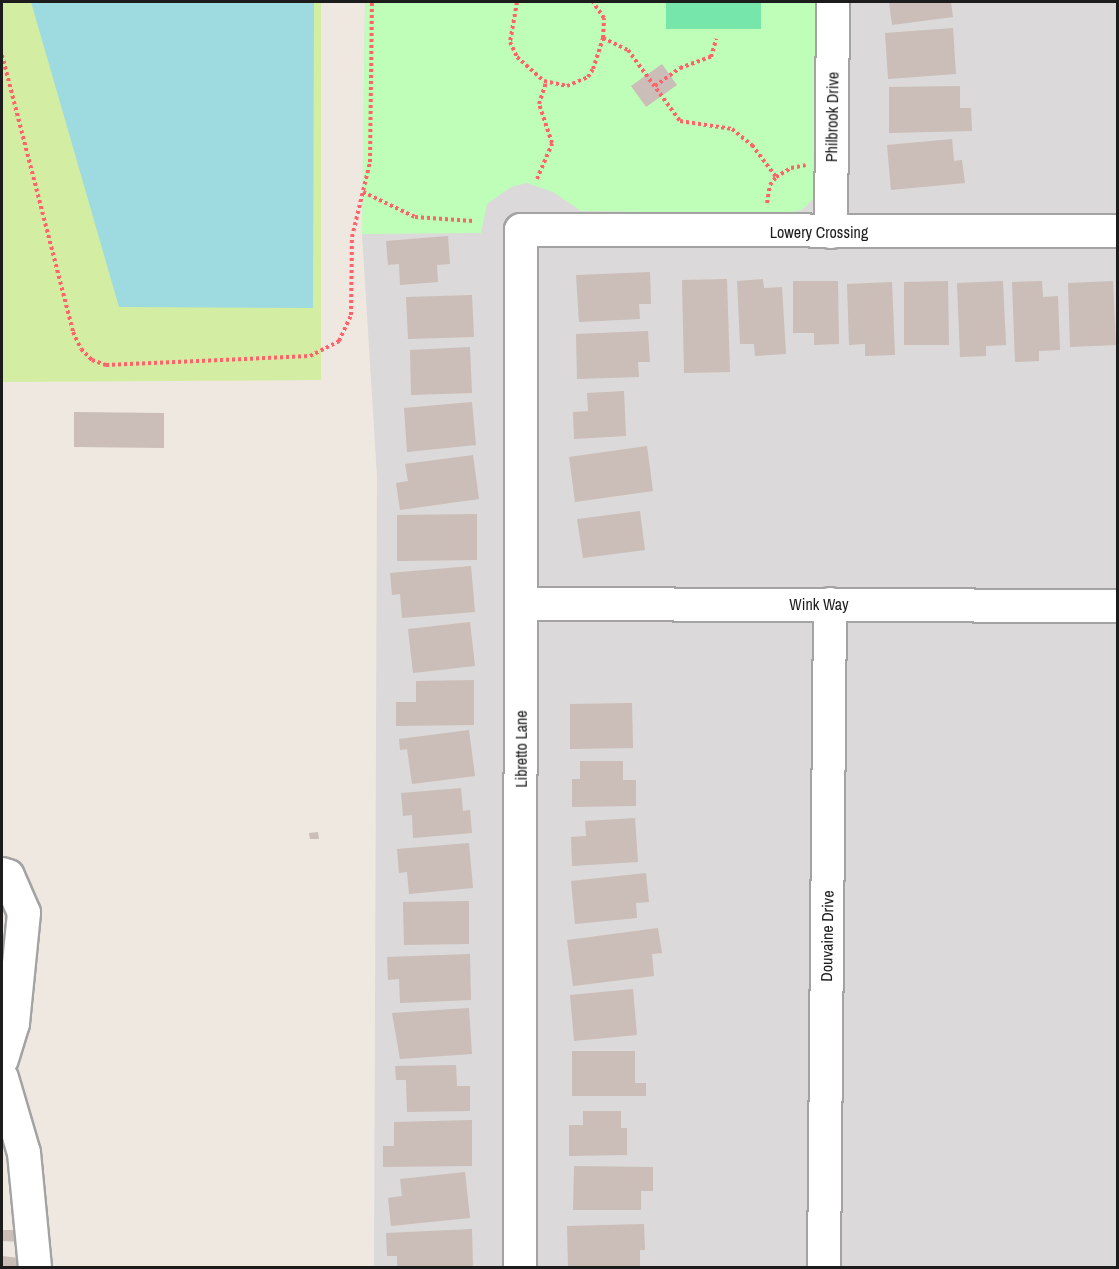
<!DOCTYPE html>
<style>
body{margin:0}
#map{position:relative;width:1119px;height:1269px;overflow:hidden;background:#efe8e1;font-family:"Archivo Narrow",sans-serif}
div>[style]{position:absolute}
.residential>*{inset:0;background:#dbd9d9}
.grass>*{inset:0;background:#d3eea2}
.park>*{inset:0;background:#befeb9}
.pitch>*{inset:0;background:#77e6ab}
.water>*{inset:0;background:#9ddbe1}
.building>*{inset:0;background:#cbbdb7}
.path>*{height:4px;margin-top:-2px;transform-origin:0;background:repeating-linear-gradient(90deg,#ff6269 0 3px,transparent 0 6px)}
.roads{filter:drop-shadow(2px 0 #a3a3a3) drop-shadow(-2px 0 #a3a3a3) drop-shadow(0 2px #a3a3a3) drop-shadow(0 -2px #a3a3a3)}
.minor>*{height:32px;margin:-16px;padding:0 16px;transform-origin:16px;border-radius:16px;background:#fff}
span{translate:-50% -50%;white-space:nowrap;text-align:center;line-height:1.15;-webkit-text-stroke:4.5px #fff;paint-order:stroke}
.street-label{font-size:16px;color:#1c1c1c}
.frame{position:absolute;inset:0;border:3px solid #1c1c1c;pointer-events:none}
</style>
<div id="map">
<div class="residential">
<div style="clip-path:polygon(365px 2px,1117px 2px,1117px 1267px,374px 1267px,377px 477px,362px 234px)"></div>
</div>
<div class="grass">
<div style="clip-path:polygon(2px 2px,321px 2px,321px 380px,2px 382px)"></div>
</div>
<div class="park">
<div style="clip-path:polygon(365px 2px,816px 2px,813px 199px,802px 210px,782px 214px,581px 211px,553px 192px,527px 183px,511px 187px,487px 204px,481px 233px,362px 234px)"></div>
</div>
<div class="pitch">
<div style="clip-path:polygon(666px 2px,761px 2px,761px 29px,666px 29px)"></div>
</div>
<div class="water">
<div style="clip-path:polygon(31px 2px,314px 2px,313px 308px,119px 307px)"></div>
</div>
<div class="building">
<div style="clip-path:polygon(889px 2px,951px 2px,953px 17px,892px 25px)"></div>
<div style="clip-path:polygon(953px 28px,956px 74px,888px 79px,885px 33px)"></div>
<div style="clip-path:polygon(662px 64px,677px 85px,646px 107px,631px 86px)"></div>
<div style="clip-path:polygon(960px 86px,960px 108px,971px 108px,972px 131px,889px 133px,889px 87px)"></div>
<div style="clip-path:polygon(952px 139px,954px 161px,962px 160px,965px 183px,891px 190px,887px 145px)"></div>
<div style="clip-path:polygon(448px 236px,450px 264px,437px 265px,438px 282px,400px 285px,399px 264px,388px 265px,386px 241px)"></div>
<div style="clip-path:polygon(650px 272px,651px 304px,639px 304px,640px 319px,579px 322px,576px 275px)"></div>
<div style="clip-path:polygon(727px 279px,730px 372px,684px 373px,682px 280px)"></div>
<div style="clip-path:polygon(763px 279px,764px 288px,782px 287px,786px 354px,755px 356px,754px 344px,740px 344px,737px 281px)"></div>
<div style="clip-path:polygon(793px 281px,838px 281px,839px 344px,814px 345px,814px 333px,793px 333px)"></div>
<div style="clip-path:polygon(948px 281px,949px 345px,904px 345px,904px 282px)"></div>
<div style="clip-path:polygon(1003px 281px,1006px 345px,986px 346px,986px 356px,960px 357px,957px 283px)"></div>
<div style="clip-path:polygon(1042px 281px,1043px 297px,1058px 296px,1060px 350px,1039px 351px,1039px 361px,1015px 362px,1012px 282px)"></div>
<div style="clip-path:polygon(1113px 281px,1116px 345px,1070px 347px,1068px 283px)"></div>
<div style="clip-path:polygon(892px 282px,895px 355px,865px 356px,865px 344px,849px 345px,847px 284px)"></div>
<div style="clip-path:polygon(472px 295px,474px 337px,408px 339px,406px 297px)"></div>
<div style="clip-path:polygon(648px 331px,650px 362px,638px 362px,639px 377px,577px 379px,576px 334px)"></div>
<div style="clip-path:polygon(470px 347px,472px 393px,411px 395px,410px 350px)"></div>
<div style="clip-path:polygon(624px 391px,626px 436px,574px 439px,573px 412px,588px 411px,587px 393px)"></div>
<div style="clip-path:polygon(472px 402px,476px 445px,407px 452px,404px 408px)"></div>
<div style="clip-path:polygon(74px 412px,164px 413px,164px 448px,74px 447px)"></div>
<div style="clip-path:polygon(647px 446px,653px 491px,575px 502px,569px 457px)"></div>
<div style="clip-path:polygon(473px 455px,479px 499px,400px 510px,396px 483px,408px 481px,405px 464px)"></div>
<div style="clip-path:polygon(640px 511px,645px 550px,583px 558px,577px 519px)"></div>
<div style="clip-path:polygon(477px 514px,477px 560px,397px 561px,397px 515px)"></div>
<div style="clip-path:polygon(471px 566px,475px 612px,402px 618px,400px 594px,392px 595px,390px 573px)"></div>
<div style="clip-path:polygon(470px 622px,475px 666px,413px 673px,408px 629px)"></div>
<div style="clip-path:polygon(474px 680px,474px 725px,396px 726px,396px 702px,416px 702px,416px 681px)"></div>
<div style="clip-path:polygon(632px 703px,633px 748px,570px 749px,570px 704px)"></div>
<div style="clip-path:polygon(469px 730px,475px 776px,412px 784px,407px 749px,400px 750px,399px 739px)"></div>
<div style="clip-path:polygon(580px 761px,623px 761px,623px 780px,636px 780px,636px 806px,572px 807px,572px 779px,580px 779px)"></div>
<div style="clip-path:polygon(461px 788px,463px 811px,470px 810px,472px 833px,413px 838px,412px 815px,403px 816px,401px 793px)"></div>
<div style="clip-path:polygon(635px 818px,638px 862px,572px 866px,571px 837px,586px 836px,585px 821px)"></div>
<div style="clip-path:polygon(318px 832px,319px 839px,310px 839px,309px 833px)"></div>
<div style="clip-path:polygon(469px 843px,473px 888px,409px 894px,407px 872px,399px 873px,397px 849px)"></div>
<div style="clip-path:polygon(646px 873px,649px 902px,636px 903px,637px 918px,575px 924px,571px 881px)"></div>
<div style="clip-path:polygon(469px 901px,469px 944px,404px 945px,403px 902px)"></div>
<div style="clip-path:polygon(658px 928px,662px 953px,652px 954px,654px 976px,573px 986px,567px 940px)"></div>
<div style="clip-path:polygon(470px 954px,471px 1000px,400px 1003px,399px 979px,388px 980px,387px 957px)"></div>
<div style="clip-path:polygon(633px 989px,637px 1035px,574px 1041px,570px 995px)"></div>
<div style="clip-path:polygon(469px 1008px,472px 1054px,400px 1059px,392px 1013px)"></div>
<div style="clip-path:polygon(572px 1051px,635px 1051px,635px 1083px,646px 1083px,646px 1096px,572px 1096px)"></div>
<div style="clip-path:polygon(456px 1065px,457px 1086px,470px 1086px,470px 1111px,407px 1112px,406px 1080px,396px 1080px,395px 1066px)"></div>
<div style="clip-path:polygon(583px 1111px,621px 1111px,621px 1128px,627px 1128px,627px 1155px,569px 1156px,569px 1125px,583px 1125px)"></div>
<div style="clip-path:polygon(472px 1120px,472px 1166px,383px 1167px,383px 1146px,394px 1146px,394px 1122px)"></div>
<div style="clip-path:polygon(574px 1166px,653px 1167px,653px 1191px,641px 1191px,641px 1210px,573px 1210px)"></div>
<div style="clip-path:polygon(465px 1172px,470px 1218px,391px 1226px,388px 1198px,402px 1196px,400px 1179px)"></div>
<div style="clip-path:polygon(644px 1224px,645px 1250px,640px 1250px,640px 1268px,568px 1268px,567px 1226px)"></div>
<div style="clip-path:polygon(472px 1229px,473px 1268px,397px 1268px,397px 1256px,387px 1256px,386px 1233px)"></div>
<div style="clip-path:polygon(2px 1230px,23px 1230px,23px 1242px,2px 1241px)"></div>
<div style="clip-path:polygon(2px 1256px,20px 1258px,19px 1268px,2px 1268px)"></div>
</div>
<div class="path">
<div style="left:517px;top:2px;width:41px;rotate:99.9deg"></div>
<div style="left:510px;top:42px;width:17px;rotate:65deg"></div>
<div style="left:517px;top:57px;width:36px;rotate:42deg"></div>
<div style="left:544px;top:81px;width:24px;rotate:12deg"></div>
<div style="left:567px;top:86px;width:23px;rotate:-23deg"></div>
<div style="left:588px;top:77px;width:9px;rotate:-58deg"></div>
<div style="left:593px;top:69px;width:33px;rotate:-72deg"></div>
<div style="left:603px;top:38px;width:20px;rotate:-87deg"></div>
<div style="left:604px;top:18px;width:19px;rotate:-125deg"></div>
<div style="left:603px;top:38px;width:28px;rotate:26deg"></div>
<div style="left:628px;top:50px;width:88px;rotate:53.8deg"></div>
<div style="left:680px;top:121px;width:53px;rotate:8.7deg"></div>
<div style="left:732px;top:129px;width:26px;rotate:39deg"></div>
<div style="left:752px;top:145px;width:40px;rotate:53deg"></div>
<div style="left:2px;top:55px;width:286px;rotate:75.6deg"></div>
<div style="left:73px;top:332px;width:19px;rotate:65deg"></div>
<div style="left:81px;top:349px;width:16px;rotate:45deg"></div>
<div style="left:92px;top:360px;width:15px;rotate:20deg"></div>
<div style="left:106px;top:365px;width:204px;rotate:-2.5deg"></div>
<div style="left:310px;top:356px;width:33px;rotate:-27deg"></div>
<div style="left:339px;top:341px;width:29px;rotate:-65deg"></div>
<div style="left:351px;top:315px;width:78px;rotate:-89.3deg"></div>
<div style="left:352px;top:237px;width:77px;rotate:-76.5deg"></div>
<div style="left:370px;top:162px;width:160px;rotate:-89.3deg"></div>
<div style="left:655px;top:86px;width:31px;rotate:-36deg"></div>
<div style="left:680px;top:68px;width:33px;rotate:-20deg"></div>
<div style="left:711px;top:57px;width:19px;rotate:-74deg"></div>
<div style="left:537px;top:179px;width:39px;rotate:-67deg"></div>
<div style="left:552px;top:143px;width:41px;rotate:-108.4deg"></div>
<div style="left:539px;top:104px;width:23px;rotate:-72deg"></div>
<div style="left:363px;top:192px;width:58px;rotate:25.7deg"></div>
<div style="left:415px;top:217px;width:58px;rotate:3.9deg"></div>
<div style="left:767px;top:203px;width:18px;rotate:-81deg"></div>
<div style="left:770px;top:185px;width:10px;rotate:-53deg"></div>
<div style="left:776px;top:177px;width:17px;rotate:-31deg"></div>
<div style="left:791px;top:168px;width:15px;rotate:-11deg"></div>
</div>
<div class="roads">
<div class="minor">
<div style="left:831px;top:232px;width:230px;rotate:-89.5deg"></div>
<div style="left:521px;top:604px;width:597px;rotate:0.19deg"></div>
<div style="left:2px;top:874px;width:6px;rotate:18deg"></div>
<div style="left:8px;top:876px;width:40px;rotate:66.6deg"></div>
<div style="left:24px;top:913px;width:111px;rotate:95.7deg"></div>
<div style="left:13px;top:1023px;width:38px;rotate:107deg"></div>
<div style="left:2px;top:1078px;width:78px;rotate:73.7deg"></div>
<div style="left:24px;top:1153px;width:116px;rotate:84.5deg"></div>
<div style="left:520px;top:1268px;width:1038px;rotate:-89.94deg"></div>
<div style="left:521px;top:230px;width:597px;rotate:0.1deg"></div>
<div style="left:824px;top:1268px;width:664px;rotate:-89.48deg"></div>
</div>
</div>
<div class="street-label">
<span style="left:832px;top:117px;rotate:-89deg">Philbrook Drive</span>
<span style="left:819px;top:232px">Lowery Crossing</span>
<span style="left:819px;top:604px">Wink Way</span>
<span style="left:521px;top:749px;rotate:-90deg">Libretto Lane</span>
<span style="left:827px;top:936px;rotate:-89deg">Douvaine Drive</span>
</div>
<div class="frame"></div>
</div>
